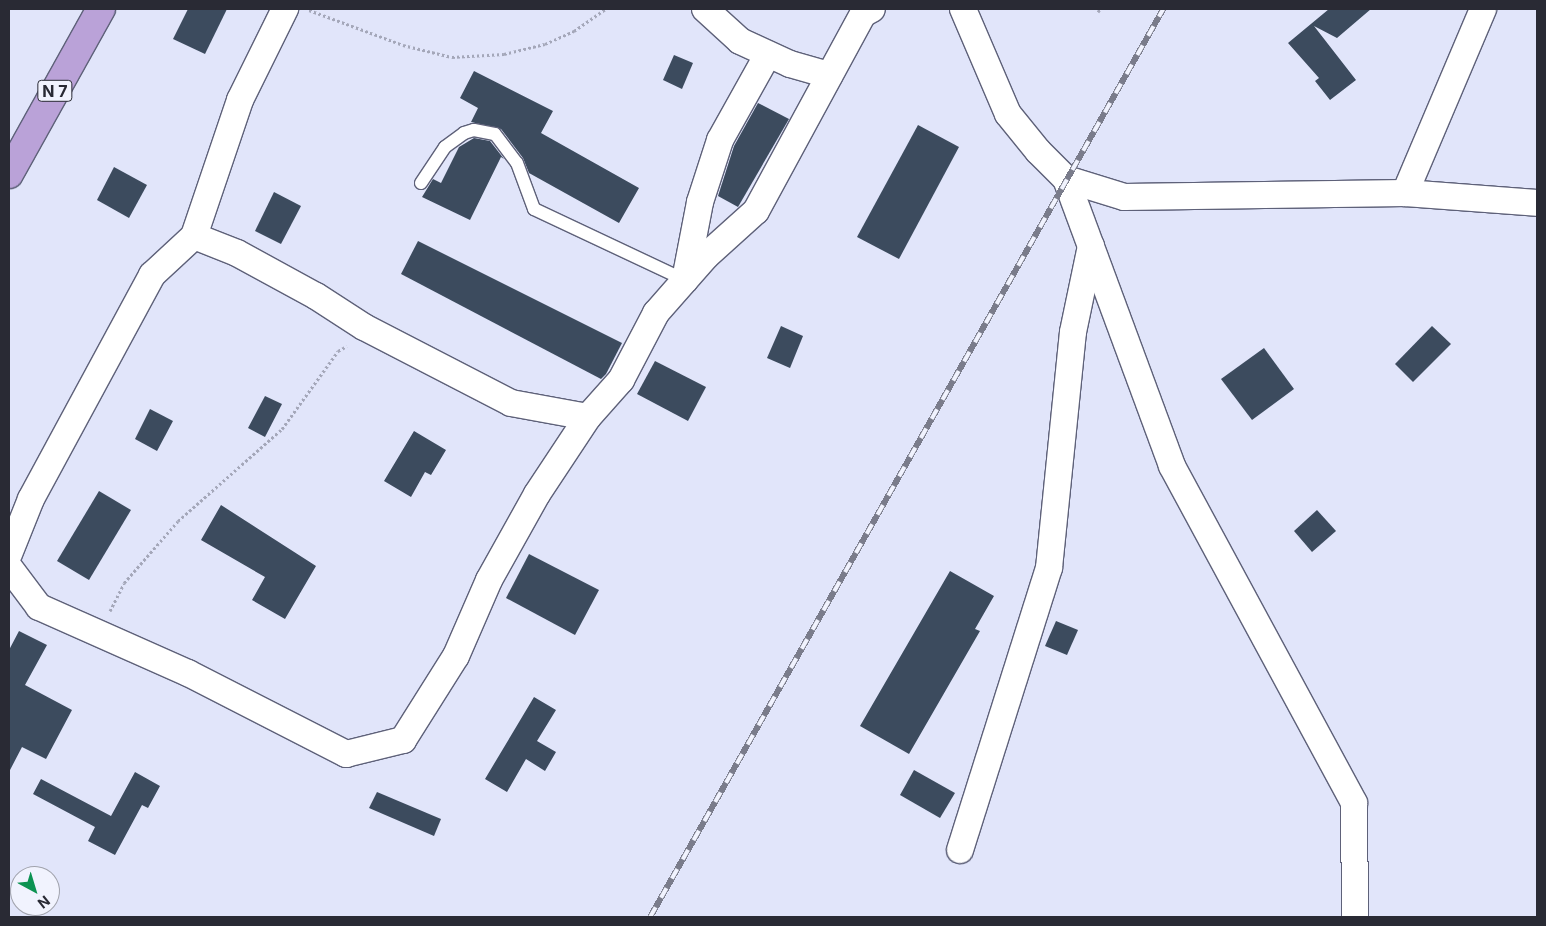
<!DOCTYPE html>
<style>
body{margin:0}
#map{position:relative;width:1546px;height:926px;overflow:hidden;background:#e1e5fa;font-family:Inter,sans-serif}
div>[style]{position:absolute}
.building>*{inset:0;background:#3c4b5e}
.path>*{height:3px;margin-top:-1.5px;transform-origin:0;background:repeating-linear-gradient(90deg,#a4a7b9 0 2.5px,transparent 0 5px)}
.roads{filter:drop-shadow(1px 0 #5e6179) drop-shadow(-1px 0 #5e6179) drop-shadow(0 1px #5e6179) drop-shadow(0 -1px #5e6179)}
.service>*{height:12px;margin:-6px;padding:0 6px;transform-origin:6px;border-radius:6px;background:#fff}
.minor>*{height:26px;margin:-13px;padding:0 13px;transform-origin:13px;border-radius:13px;background:#fff}
.trunk>*{height:28px;margin:-14px;padding:0 14px;transform-origin:14px;border-radius:14px;background:#baa2d8}
.rail>*{height:5.5px;margin-top:-2.75px;transform-origin:0;background:repeating-linear-gradient(90deg,#f1f3fe 0 11px,#7a7c8b 0 22px);box-sizing:border-box;border-block:1px solid #7a7c8b}
span{translate:-50% -50%;white-space:nowrap;text-align:center;line-height:1.15;-webkit-text-stroke:5px #f1f3fe;paint-order:stroke}
.shield-label span{padding:1px 4px;background:#f1f3fe;border:1px solid;border-radius:4px;-webkit-text-stroke-width:0}
.shield-label{font-size:16px;color:#292a34;font-weight:700}
.frame{position:absolute;inset:0;border:10px solid #292a34;pointer-events:none}
.north{position:absolute;left:10px;top:866px;width:50px;height:50px;box-sizing:border-box;background:#f1f3fe;border:1px solid #a1a3ad;border-radius:50%;rotate:141deg;font-size:14px;font-weight:700;line-height:20px;text-align:center;color:#292a34}
.north::after{content:'';display:block;margin:auto;width:18px;height:22px;background:#0c9352;clip-path:polygon(50% 0,100% 100%,50% 72%,0 100%)}
</style>
<div id="map">
<div class="building">
<div style="clip-path:polygon(188px 9px,227px 9px,205px 54px,173px 39px)"></div>
<div style="clip-path:polygon(1329px 9px,1371px 9px,1337px 38px,1314px 26px,1356px 80px,1330px 100px,1315px 81px,1319px 78px,1288px 43px)"></div>
<div style="clip-path:polygon(674px 55px,693px 63px,682px 89px,663px 80px)"></div>
<div style="clip-path:polygon(474px 71px,553px 111px,541px 133px,639px 188px,619px 223px,529px 173px,523px 158px,501px 129px,471px 122px,478px 108px,460px 98px)"></div>
<div style="clip-path:polygon(758px 103px,789px 119px,738px 207px,718px 196px,734px 146px)"></div>
<div style="clip-path:polygon(918px 125px,959px 147px,899px 259px,857px 237px)"></div>
<div style="clip-path:polygon(474px 138px,490px 141px,504px 159px,501px 157px,470px 220px,422px 197px,433px 179px,441px 183px,459px 147px)"></div>
<div style="clip-path:polygon(114px 167px,147px 185px,129px 218px,97px 200px)"></div>
<div style="clip-path:polygon(274px 192px,301px 206px,281px 244px,255px 231px)"></div>
<div style="clip-path:polygon(418px 241px,622px 343px,606px 374px,601px 379px,401px 274px)"></div>
<div style="clip-path:polygon(781px 326px,803px 336px,790px 368px,767px 358px)"></div>
<div style="clip-path:polygon(1432px 326px,1451px 344px,1413px 382px,1395px 364px)"></div>
<div style="clip-path:polygon(1264px 348px,1294px 389px,1252px 420px,1221px 379px)"></div>
<div style="clip-path:polygon(655px 361px,706px 387px,688px 421px,637px 394px)"></div>
<div style="clip-path:polygon(265px 396px,282px 404px,265px 437px,248px 428px)"></div>
<div style="clip-path:polygon(150px 409px,173px 421px,157px 451px,135px 439px)"></div>
<div style="clip-path:polygon(414px 431px,446px 450px,431px 475px,425px 472px,411px 497px,384px 481px)"></div>
<div style="clip-path:polygon(99px 491px,131px 510px,89px 580px,57px 561px)"></div>
<div style="clip-path:polygon(221px 505px,316px 566px,285px 619px,252px 600px,265px 577px,201px 540px)"></div>
<div style="clip-path:polygon(1317px 510px,1336px 531px,1312px 552px,1294px 531px)"></div>
<div style="clip-path:polygon(529px 554px,599px 590px,575px 635px,506px 598px)"></div>
<div style="clip-path:polygon(950px 571px,994px 596px,975px 629px,980px 631px,909px 754px,860px 726px)"></div>
<div style="clip-path:polygon(1056px 621px,1078px 630px,1067px 655px,1045px 646px)"></div>
<div style="clip-path:polygon(19px 631px,47px 645px,25px 685px,72px 710px,46px 759px,22px 747px,9px 772px,9px 650px)"></div>
<div style="clip-path:polygon(534px 697px,556px 710px,537px 741px,556px 752px,545px 771px,526px 759px,507px 792px,485px 779px)"></div>
<div style="clip-path:polygon(914px 770px,955px 793px,940px 818px,900px 795px)"></div>
<div style="clip-path:polygon(135px 772px,160px 786px,148px 808px,142px 805px,115px 855px,88px 841px,95px 827px,33px 794px,41px 779px,111px 816px)"></div>
<div style="clip-path:polygon(377px 792px,441px 819px,434px 836px,369px 808px)"></div>
</div>
<div class="path">
<div style="left:309px;top:10px;width:100px;rotate:20.4deg"></div>
<div style="left:403px;top:45px;width:50px;rotate:13.8deg"></div>
<div style="left:452px;top:57px;width:52px;rotate:-3.3deg"></div>
<div style="left:504px;top:54px;width:42px;rotate:-13.7deg"></div>
<div style="left:545px;top:44px;width:32px;rotate:-24deg"></div>
<div style="left:574px;top:31px;width:38px;rotate:-35deg"></div>
<div style="left:1098px;top:12px;width:4px;rotate:-56deg"></div>
<div style="left:110px;top:611px;width:31px;rotate:-63deg"></div>
<div style="left:124px;top:583px;width:82px;rotate:-48.9deg"></div>
<div style="left:178px;top:521px;width:139px;rotate:-41.5deg"></div>
<div style="left:282px;top:429px;width:96px;rotate:-54.3deg"></div>
<div style="left:338px;top:351px;width:10px;rotate:-29deg"></div>
</div>
<div class="roads">
<div class="service">
<div style="left:421px;top:183px;width:43px;rotate:-56.3deg"></div>
<div style="left:445px;top:147px;width:24px;rotate:-36deg"></div>
<div style="left:464px;top:133px;width:10px;rotate:-17deg"></div>
<div style="left:474px;top:130px;width:21px;rotate:11deg"></div>
<div style="left:495px;top:134px;width:36px;rotate:53deg"></div>
<div style="left:517px;top:163px;width:49px;rotate:69.7deg"></div>
<div style="left:534px;top:209px;width:167px;rotate:25.2deg"></div>
</div>
<div class="minor">
<div style="left:705px;top:9px;width:47px;rotate:42.4deg"></div>
<div style="left:740px;top:41px;width:55px;rotate:24.7deg"></div>
<div style="left:790px;top:64px;width:41px;rotate:15.8deg"></div>
<div style="left:963px;top:9px;width:114px;rotate:66.8deg"></div>
<div style="left:1008px;top:114px;width:48px;rotate:51deg"></div>
<div style="left:1038px;top:151px;width:40px;rotate:45deg"></div>
<div style="left:1066px;top:179px;width:61px;rotate:17.2deg"></div>
<div style="left:1124px;top:197px;width:281px;rotate:-0.8deg"></div>
<div style="left:1405px;top:193px;width:132px;rotate:4.3deg"></div>
<div style="left:1066px;top:179px;width:306px;rotate:69.7deg"></div>
<div style="left:1172px;top:466px;width:383px;rotate:61.6deg"></div>
<div style="left:1354px;top:803px;width:114px;rotate:89.5deg"></div>
<div style="left:1405px;top:193px;width:200px;rotate:-67deg"></div>
<div style="left:194px;top:236px;width:144px;rotate:-71.3deg"></div>
<div style="left:240px;top:100px;width:102px;rotate:-63.7deg"></div>
<div style="left:685px;top:280px;width:79px;rotate:-79.1deg"></div>
<div style="left:700px;top:202px;width:65px;rotate:-72.1deg"></div>
<div style="left:720px;top:140px;width:98px;rotate:-60.8deg"></div>
<div style="left:9px;top:554px;width:59px;rotate:-68.2deg"></div>
<div style="left:31px;top:499px;width:255px;rotate:-61.6deg"></div>
<div style="left:152px;top:275px;width:57px;rotate:-42.9deg"></div>
<div style="left:194px;top:236px;width:46px;rotate:21.6deg"></div>
<div style="left:237px;top:253px;width:90px;rotate:28.6deg"></div>
<div style="left:316px;top:296px;width:57px;rotate:32.9deg"></div>
<div style="left:364px;top:327px;width:165px;rotate:27.3deg"></div>
<div style="left:511px;top:403px;width:78px;rotate:10.3deg"></div>
<div style="left:9px;top:567px;width:50px;rotate:53.1deg"></div>
<div style="left:39px;top:607px;width:163px;rotate:23.9deg"></div>
<div style="left:188px;top:673px;width:178px;rotate:27.1deg"></div>
<div style="left:346px;top:754px;width:59px;rotate:-13.8deg"></div>
<div style="left:403px;top:740px;width:99px;rotate:-57.8deg"></div>
<div style="left:456px;top:656px;width:83px;rotate:-66.5deg"></div>
<div style="left:489px;top:580px;width:98px;rotate:-60.8deg"></div>
<div style="left:537px;top:494px;width:92px;rotate:-56.5deg"></div>
<div style="left:588px;top:417px;width:50px;rotate:-48.3deg"></div>
<div style="left:621px;top:380px;width:76px;rotate:-62.4deg"></div>
<div style="left:656px;top:313px;width:76px;rotate:-48.7deg"></div>
<div style="left:706px;top:256px;width:67px;rotate:-42deg"></div>
<div style="left:756px;top:211px;width:224px;rotate:-61.5deg"></div>
<div style="left:863px;top:14px;width:10px;rotate:-29deg"></div>
<div style="left:960px;top:850px;width:296px;rotate:-72.5deg"></div>
<div style="left:1049px;top:568px;width:237px;rotate:-84.2deg"></div>
<div style="left:1073px;top:332px;width:88px;rotate:-78.2deg"></div>
</div>
<div class="trunk">
<div style="left:9px;top:174px;width:189px;rotate:-60.9deg"></div>
</div>
</div>
<div class="rail">
<div style="left:650px;top:917px;width:1043px;rotate:-60.53deg"></div>
</div>
<div class="shield-label">
<span style="left:55px;top:91px">N 7</span>
</div>
<div class="frame"></div>
<div class="north">N</div>
</div>
